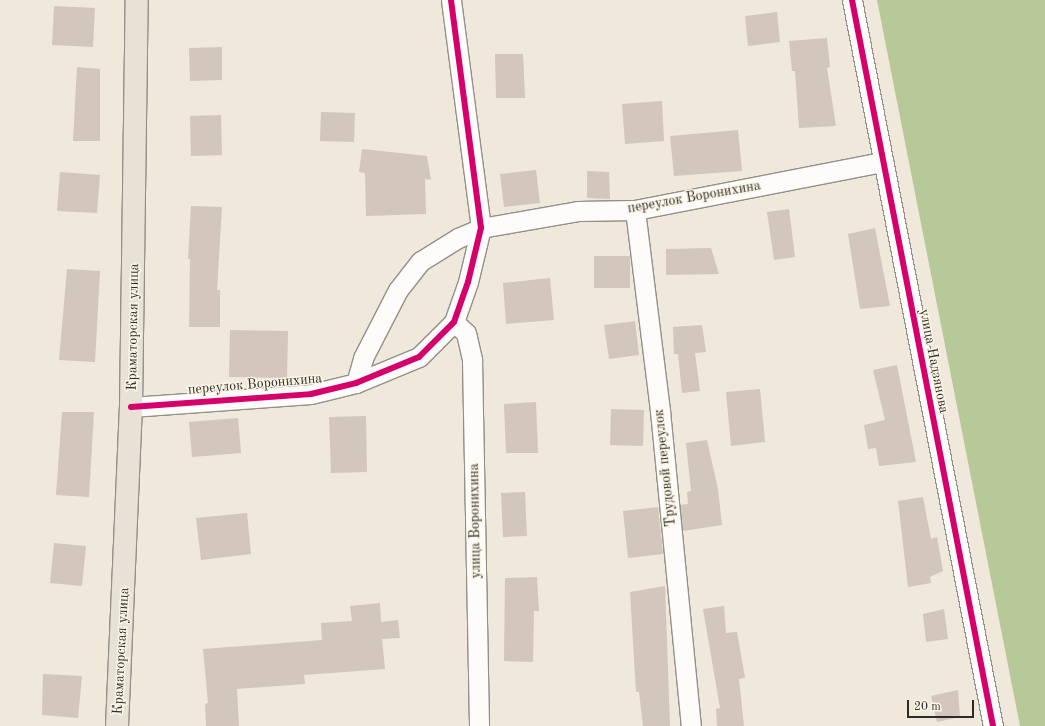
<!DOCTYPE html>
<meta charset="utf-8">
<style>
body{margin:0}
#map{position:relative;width:1045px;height:726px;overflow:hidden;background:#efe8db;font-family:"Old Standard TT",serif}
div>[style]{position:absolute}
.forest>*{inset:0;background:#b8c999}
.building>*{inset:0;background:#d2c6bd}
.roads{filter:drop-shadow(1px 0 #938f89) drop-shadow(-1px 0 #938f89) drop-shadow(0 1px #938f89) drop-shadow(0 -1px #938f89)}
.minor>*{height:19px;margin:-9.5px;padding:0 9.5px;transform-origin:9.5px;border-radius:9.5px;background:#fdfcfa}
.primary>*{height:22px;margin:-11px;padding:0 11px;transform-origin:11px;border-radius:11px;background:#e8e2d6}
.cycleway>*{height:6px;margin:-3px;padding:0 3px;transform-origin:3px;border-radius:3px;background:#d6006c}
span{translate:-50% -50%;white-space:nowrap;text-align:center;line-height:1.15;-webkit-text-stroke:3px #fcf5e5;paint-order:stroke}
.street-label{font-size:14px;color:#2b2b2b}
.scale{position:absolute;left:907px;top:700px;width:67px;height:18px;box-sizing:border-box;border:2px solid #2b2b2b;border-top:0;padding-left:5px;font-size:12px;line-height:14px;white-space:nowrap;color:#2b2b2b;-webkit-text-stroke:3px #fcf5e5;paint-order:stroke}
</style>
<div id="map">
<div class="forest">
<div style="clip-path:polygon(877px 0,1045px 0,1045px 726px,1020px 726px)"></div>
</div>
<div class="building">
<div style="clip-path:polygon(54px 6px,95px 8px,93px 47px,52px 45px)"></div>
<div style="clip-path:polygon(777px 12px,780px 42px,748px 46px,745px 16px)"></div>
<div style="clip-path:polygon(827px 38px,830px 67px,827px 68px,836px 126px,799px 128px,795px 71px,792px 71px,789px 41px)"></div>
<div style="clip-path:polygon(222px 47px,222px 80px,190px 81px,189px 48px)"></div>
<div style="clip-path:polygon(495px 54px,523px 54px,525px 98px,496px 98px)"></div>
<div style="clip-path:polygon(77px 67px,100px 69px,100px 141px,73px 141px)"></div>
<div style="clip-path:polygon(662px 101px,664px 141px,625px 144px,622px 104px)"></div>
<div style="clip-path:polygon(321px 112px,355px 113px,354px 142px,320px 141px)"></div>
<div style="clip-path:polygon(221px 115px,222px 155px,191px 156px,190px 116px)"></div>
<div style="clip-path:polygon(738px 130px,742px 171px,674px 176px,670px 136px)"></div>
<div style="clip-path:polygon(362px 149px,427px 156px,431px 180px,425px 179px,426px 214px,366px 216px,365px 173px,359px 172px)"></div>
<div style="clip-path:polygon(536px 170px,540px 203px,504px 207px,500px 174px)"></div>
<div style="clip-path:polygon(587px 171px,609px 172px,610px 199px,587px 198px)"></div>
<div style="clip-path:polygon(60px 172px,100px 175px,97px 213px,57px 211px)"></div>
<div style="clip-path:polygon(191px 206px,222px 207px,217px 290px,220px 290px,220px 327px,189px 327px,190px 259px,188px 259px)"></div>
<div style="clip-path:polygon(789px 209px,795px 257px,774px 260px,767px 212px)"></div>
<div style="clip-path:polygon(875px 228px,890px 306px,860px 309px,848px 234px)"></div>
<div style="clip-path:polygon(711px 248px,719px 274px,666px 275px,666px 249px)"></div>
<div style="clip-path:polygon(594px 256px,630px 256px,630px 288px,594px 288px)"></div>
<div style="clip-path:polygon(67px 269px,100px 271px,95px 362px,59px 360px)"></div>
<div style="clip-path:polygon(550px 278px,554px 320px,506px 324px,503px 283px)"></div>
<div style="clip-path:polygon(635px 321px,639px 355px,609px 359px,604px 325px)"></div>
<div style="clip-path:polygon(702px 325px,706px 352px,695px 353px,700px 391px,682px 393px,678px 354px,674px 354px,673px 327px)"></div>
<div style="clip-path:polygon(230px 330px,288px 331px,287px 378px,229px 377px)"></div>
<div style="clip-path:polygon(897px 365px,916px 462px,879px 466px,876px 448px,868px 449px,864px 425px,885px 420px,873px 370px)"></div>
<div style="clip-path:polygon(760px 389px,765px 442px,731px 446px,726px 392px)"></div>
<div style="clip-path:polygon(536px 402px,538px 453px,506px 453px,504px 404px)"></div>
<div style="clip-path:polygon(611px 409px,644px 410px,643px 446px,610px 445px)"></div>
<div style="clip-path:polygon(62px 412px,94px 412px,89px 497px,56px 495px)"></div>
<div style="clip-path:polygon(366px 416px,367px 472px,331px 473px,329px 417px)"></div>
<div style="clip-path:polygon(238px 418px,241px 453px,192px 457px,189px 422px)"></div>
<div style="clip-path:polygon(707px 440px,718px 489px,722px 525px,683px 531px,680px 505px,688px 504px,687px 492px,691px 491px,686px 443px)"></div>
<div style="clip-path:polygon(525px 492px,527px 536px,503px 537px,501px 493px)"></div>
<div style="clip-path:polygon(923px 497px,931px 539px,937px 537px,943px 571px,930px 577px,931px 583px,908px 587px,898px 501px)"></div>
<div style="clip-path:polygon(658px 507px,663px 554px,628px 558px,623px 511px)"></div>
<div style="clip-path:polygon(247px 513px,251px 554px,201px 560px,196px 518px)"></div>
<div style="clip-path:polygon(54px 543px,86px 546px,82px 586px,50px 583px)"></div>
<div style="clip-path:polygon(537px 577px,539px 611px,534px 611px,533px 662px,504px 661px,505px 578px)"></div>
<div style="clip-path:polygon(665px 586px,670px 726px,643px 726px,639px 692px,636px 692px,630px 592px)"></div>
<div style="clip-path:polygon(380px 603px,381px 622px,398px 620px,400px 638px,382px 639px,385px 669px,304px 675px,305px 684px,237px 689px,239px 726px,206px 726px,205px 704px,208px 703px,203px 649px,322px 640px,321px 623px,352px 621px,350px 606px)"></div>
<div style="clip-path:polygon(724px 606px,726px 633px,737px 632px,745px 678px,739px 679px,744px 726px,717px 726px,716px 709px,720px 708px,703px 609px)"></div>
<div style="clip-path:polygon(944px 609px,948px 639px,926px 642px,923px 614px)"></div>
<div style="clip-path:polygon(43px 674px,82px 676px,78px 718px,42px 715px)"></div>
<div style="clip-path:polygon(958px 690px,960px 717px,937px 722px,931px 696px)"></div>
</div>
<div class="roads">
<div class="minor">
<div style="left:852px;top:0;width:740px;rotate:79.01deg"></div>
<div style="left:635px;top:210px;width:203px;rotate:82.9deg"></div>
<div style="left:660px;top:411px;width:317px;rotate:84.4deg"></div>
<div style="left:454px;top:322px;width:16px;rotate:43deg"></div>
<div style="left:466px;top:333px;width:28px;rotate:77deg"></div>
<div style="left:472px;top:360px;width:366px;rotate:88.9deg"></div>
<div style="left:356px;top:383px;width:26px;rotate:-74deg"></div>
<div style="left:363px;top:358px;width:76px;rotate:-62.8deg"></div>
<div style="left:398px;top:290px;width:37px;rotate:-52deg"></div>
<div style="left:421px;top:261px;width:44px;rotate:-31.9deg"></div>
<div style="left:458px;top:238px;width:25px;rotate:-23deg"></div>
<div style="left:481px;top:228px;width:98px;rotate:-9.9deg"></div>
<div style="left:578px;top:211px;width:57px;rotate:-1deg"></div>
<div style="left:635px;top:210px;width:253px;rotate:-11deg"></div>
<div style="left:131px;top:407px;width:180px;rotate:-4.1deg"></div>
<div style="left:311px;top:394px;width:46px;rotate:-13.7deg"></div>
<div style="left:356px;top:383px;width:68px;rotate:-22.4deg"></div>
<div style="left:419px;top:357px;width:49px;rotate:-45deg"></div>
<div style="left:454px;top:322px;width:42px;rotate:-70.7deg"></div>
<div style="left:468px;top:282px;width:56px;rotate:-76.5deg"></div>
<div style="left:481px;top:228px;width:230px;rotate:-97.5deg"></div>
</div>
<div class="primary">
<div style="left:117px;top:726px;width:319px;rotate:-87.5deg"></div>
<div style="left:131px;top:407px;width:407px;rotate:-89.2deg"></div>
</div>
</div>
<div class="cycleway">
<div style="left:852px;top:0;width:740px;rotate:79.01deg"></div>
<div style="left:131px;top:407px;width:180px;rotate:-4.1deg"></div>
<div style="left:311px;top:394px;width:46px;rotate:-13.7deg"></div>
<div style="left:356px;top:383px;width:68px;rotate:-22.4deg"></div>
<div style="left:419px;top:357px;width:49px;rotate:-45deg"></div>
<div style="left:454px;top:322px;width:42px;rotate:-70.7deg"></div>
<div style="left:468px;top:282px;width:56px;rotate:-76.5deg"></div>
<div style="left:481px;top:228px;width:230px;rotate:-97.5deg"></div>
</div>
<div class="street-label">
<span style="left:694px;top:197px;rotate:-10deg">переулок Воронихина</span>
<span style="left:133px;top:327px;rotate:-89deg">Краматорская улица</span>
<span style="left:934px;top:361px;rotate:79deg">улица Надзянова</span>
<span style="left:255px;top:384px;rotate:-5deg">переулок Воронихина</span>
<span style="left:665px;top:468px;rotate:-96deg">Трудовой переулок</span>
<span style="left:475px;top:521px;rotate:-91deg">улица Воронихина</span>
<span style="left:121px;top:651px;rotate:-87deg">Краматорская улица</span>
</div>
<div class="scale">20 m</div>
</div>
